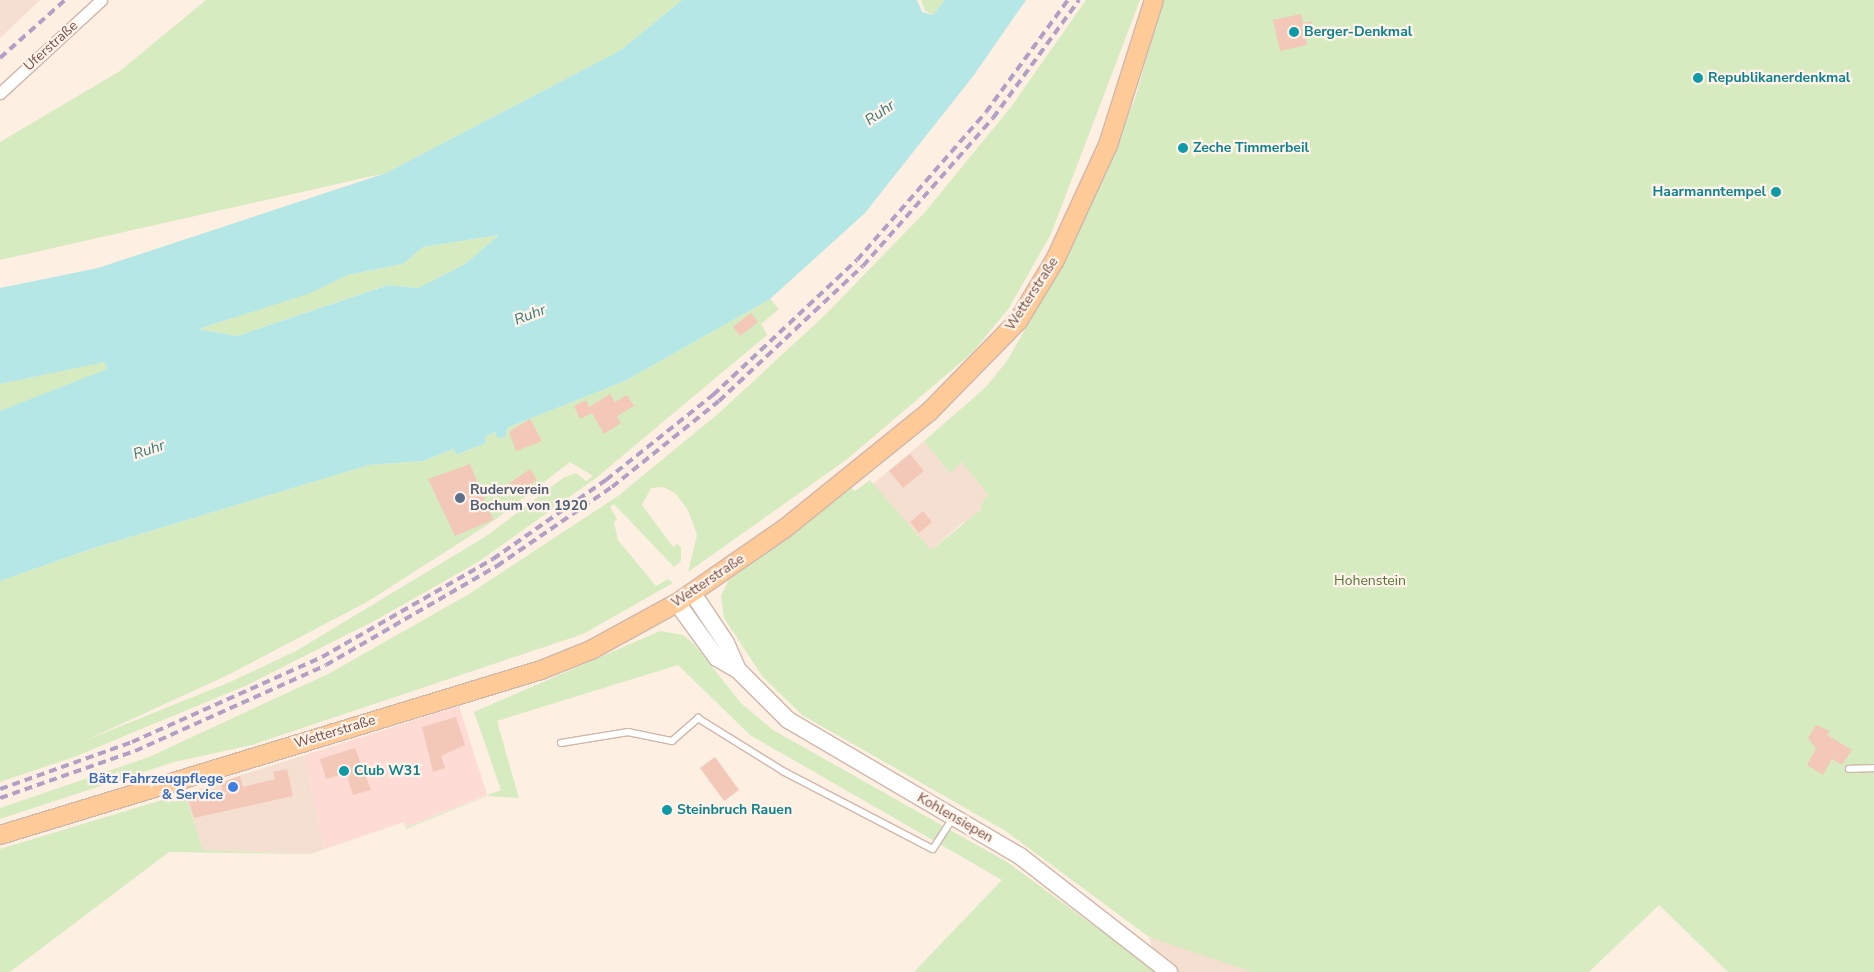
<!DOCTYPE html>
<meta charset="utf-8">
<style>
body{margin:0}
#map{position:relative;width:1874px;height:972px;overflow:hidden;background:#fdefe2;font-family:"Nunito Sans",sans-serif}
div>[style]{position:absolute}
.residential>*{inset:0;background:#f5dfd0}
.commercial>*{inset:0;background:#fedbd5}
.green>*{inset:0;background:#d7ebc0}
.water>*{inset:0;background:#b6e7e7}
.building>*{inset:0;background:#f3c8b8}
.round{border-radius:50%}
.roads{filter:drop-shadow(1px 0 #d0b7ab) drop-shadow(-1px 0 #d0b7ab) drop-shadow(0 1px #d0b7ab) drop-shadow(0 -1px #d0b7ab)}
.lane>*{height:5.5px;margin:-2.75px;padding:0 2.75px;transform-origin:2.75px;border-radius:2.75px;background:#fff}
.street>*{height:11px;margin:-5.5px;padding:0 5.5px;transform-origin:5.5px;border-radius:5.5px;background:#fff}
.secondary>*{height:16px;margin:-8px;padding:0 8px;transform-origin:8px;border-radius:8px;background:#fff}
.primary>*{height:18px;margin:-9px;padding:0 9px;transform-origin:9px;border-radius:9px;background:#feca98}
.rail>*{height:4px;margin-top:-2px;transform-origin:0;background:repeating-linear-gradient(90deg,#b0a0c6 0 8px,transparent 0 13px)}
.dots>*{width:14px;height:14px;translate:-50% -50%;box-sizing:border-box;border:2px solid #fff3e9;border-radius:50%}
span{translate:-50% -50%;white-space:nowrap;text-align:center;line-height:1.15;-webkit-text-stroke:4.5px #fff3e9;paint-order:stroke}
.culture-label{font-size:14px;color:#0d838f;font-weight:700}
.left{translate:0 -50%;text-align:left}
.right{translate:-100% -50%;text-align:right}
.street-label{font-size:14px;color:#755147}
.service-label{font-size:14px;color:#4e5e75;font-weight:700}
.park-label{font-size:14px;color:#55763c}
.shop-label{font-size:14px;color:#366cbe;font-weight:700}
.water-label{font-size:15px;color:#3b7a7c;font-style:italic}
</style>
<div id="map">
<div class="residential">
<div style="clip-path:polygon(0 0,40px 0,0 38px)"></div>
<div style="clip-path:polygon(924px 441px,950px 472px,962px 462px,988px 495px,980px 505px,983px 508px,967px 525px,963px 522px,931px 550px,873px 484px)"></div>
<div style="clip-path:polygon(305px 755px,324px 849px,310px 854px,203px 850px,185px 793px)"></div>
<div style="clip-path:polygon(1149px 937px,1231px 962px,1253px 972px,1159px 972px)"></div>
</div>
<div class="commercial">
<div style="clip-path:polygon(459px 706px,487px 795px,406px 827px,404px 822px,324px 849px,305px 755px)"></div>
</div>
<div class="green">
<div style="clip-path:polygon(206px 0,682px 0,621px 50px,386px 173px,0 260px,0 142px,120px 71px)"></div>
<div style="clip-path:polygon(921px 0,945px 0,933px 15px,925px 11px)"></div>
<div style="clip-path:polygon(1086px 0,1140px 0,1051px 234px,1009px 308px,972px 353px,846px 460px,688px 572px,697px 535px,688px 510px,676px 494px,664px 487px,651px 488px,642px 505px,673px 547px,677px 544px,681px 547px,681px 561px,674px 567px,614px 504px,610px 507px,617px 519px,614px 523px,618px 540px,656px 586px,668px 579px,673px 583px,583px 634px,252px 745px,174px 762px,0 819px,0 808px,149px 757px,330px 673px,469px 594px,618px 496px,719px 413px,825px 315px,925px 212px,1011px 107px)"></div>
<div style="clip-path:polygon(1163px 0,1874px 0,1874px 972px,1728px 972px,1659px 905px,1589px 972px,1253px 972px,1149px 937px,1004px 830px,802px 715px,762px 676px,724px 618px,721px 596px,728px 581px,852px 488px,855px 491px,870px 480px,931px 550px,982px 509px,980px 505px,988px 495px,962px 462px,950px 473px,924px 441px,986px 387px,1007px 361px,1059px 270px,1135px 99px)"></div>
<div style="clip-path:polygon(500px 235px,465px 264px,418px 288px,387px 285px,237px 336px,197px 329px,308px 293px,348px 275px,403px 264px,423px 247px)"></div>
<div style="clip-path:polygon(evenodd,770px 299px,779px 309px,761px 324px,767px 335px,596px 478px,478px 562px,374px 621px,245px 686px,74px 757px,0 782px,0 581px,94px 548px,369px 465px,423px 461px,454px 449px,457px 455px,486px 443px,484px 437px,496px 432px,499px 439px,506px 436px,507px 428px,625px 381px,770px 299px,570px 462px,593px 476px,586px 481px,576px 473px,563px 478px,488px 535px,296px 651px,230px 682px,84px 741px,228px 675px,367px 602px,495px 520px,570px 462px)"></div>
<div style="clip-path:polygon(105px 361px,107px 369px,84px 380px,0 411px,0 384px)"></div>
<div style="clip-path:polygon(660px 631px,683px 635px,694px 644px,741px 703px,773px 730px,1007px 862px,1157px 972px,914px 972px,1002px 880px,750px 735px,678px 665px,497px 721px,519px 798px,487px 796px,406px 829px,404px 822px,311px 854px,169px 852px,10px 972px,0 972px,0 849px,185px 793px,203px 850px,310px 854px,404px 822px,407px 827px,501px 790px,474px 712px)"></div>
</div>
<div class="water">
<div style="clip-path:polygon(evenodd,682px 0,917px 0,922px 12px,933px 15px,945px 0,1026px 0,974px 75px,865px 213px,770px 299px,625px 381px,507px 428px,506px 436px,498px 439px,495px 432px,485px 437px,486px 443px,456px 455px,454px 449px,423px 461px,369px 465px,94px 548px,0 581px,0 411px,107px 369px,105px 362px,0 384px,0 288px,98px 268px,386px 173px,621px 50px,682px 0,499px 235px,465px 264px,418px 288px,388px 285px,237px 336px,198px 329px,308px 294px,348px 275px,403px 264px,423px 247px,499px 235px)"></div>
</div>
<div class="building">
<div style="clip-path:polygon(1301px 14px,1303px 23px,1311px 21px,1314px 36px,1306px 38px,1307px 45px,1280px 51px,1273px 20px)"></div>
<div class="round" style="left:1769px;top:185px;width:14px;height:14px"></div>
<div style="clip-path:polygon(751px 313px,758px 322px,740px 336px,733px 327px)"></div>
<div style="clip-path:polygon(610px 394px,615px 402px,627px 395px,634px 406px,617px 416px,621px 423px,604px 434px,592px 413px,580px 419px,574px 406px,586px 400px,589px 407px)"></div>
<div style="clip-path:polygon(530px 419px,542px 441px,516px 451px,509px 432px)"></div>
<div style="clip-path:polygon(910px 454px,924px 471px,903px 488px,889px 471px)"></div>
<div style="clip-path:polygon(470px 464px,493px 520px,455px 536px,428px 479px)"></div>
<div style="clip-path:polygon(530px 469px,537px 480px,516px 495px,508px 484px)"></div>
<div style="clip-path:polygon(923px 511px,932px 522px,919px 533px,910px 522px)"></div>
<div style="clip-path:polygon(456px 717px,465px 745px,441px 756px,445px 768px,433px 772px,422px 727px)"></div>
<div style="clip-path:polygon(1816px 725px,1830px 731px,1827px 735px,1852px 750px,1842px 765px,1832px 759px,1823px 775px,1807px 765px,1816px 749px,1808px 738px)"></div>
<div style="clip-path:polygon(355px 748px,371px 790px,353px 795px,346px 773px,326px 779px,320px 759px)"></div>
<div style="clip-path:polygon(715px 757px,739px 790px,724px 801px,700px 768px)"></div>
<div style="clip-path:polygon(287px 769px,293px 796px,194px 818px,188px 800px,222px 789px,220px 783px,240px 776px,243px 787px,275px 779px,273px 772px)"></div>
</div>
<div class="roads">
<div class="lane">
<div style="left:561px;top:743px;width:68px;rotate:-9.3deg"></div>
<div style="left:628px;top:732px;width:45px;rotate:11.6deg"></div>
<div style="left:672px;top:741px;width:35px;rotate:-41deg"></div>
<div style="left:698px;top:718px;width:100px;rotate:31.9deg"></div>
<div style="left:783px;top:771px;width:169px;rotate:27.5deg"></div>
<div style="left:933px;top:849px;width:37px;rotate:-57deg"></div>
<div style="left:1849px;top:769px;width:25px;rotate:-2deg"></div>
</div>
<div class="street">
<div style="left:0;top:93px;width:137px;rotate:-42.6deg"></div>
</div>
<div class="secondary">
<div style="left:692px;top:592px;width:61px;rotate:56.3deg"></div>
<div style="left:726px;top:643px;width:30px;rotate:66deg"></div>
<div style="left:677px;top:603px;width:68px;rotate:54deg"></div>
<div style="left:717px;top:658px;width:24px;rotate:30deg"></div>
<div style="left:738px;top:670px;width:71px;rotate:45deg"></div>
<div style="left:788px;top:720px;width:269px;rotate:30.4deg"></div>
<div style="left:1020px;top:856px;width:189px;rotate:37.9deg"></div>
</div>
<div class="primary">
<div style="left:0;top:835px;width:566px;rotate:-16.96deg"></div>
<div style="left:541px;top:670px;width:54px;rotate:-21.8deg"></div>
<div style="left:591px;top:650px;width:98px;rotate:-28.7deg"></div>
<div style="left:677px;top:603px;width:130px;rotate:-34.7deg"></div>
<div style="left:784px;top:529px;width:186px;rotate:-38.9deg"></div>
<div style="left:929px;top:412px;width:127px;rotate:-45.6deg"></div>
<div style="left:1018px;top:321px;width:71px;rotate:-58.8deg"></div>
<div style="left:1055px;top:260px;width:127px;rotate:-65.3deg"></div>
<div style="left:1108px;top:145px;width:152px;rotate:-72.4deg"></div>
</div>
</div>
<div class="rail">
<div style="left:0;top:58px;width:87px;rotate:-41.7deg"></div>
<div style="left:0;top:789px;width:140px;rotate:-19.6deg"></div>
<div style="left:132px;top:742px;width:208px;rotate:-24.1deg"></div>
<div style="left:322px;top:657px;width:197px;rotate:-29.8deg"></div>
<div style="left:493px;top:559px;width:138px;rotate:-35deg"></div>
<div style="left:606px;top:480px;width:137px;rotate:-38.5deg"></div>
<div style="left:713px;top:395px;width:197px;rotate:-43.2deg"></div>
<div style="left:857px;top:260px;width:196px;rotate:-48.9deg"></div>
<div style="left:986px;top:112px;width:139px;rotate:-53.8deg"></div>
<div style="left:0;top:798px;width:143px;rotate:-19.2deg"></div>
<div style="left:135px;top:751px;width:209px;rotate:-24.2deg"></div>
<div style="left:326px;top:665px;width:198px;rotate:-30.1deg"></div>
<div style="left:497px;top:566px;width:140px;rotate:-34.5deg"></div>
<div style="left:612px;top:487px;width:137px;rotate:-38.8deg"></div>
<div style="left:719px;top:401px;width:197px;rotate:-43.2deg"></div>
<div style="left:863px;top:266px;width:197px;rotate:-48.7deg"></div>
<div style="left:993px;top:118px;width:146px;rotate:-53.9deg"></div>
</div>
<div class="dots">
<div style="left:1294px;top:32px;background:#0f9aa8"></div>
<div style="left:1698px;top:78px;background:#0f9aa8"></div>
<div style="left:1183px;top:148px;background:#0f9aa8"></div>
<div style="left:1776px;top:192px;background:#0f9aa8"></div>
<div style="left:460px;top:498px;background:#5c6f8a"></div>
<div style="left:344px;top:771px;background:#0f9aa8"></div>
<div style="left:233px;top:787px;background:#3f7fe0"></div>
<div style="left:667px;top:810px;background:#0f9aa8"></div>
</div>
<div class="culture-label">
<span class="left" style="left:1304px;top:32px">Berger-Denkmal</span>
<span class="left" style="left:1708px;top:78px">Republikanerdenkmal</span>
<span class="left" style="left:1193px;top:148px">Zeche Timmerbeil</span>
<span class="right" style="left:1766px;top:192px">Haarmanntempel</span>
<span class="left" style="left:354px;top:771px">Club W31</span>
<span class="left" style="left:677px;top:810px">Steinbruch Rauen</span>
</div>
<div class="street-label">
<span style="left:51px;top:46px;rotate:-42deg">Uferstraße</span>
<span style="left:1032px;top:294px;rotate:-57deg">Wetterstraße</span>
<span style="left:708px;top:581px;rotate:-34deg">Wetterstraße</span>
<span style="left:335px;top:732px;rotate:-17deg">Wetterstraße</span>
<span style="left:955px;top:818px;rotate:30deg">Kohlensiepen</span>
</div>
<div class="service-label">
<span class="left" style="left:470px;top:498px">Ruderverein<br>Bochum von 1920</span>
</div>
<div class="park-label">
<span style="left:1370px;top:581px">Hohenstein</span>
</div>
<div class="shop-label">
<span class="right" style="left:223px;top:787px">Bätz Fahrzeugpflege<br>&amp; Service</span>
</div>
<div class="water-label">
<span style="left:880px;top:113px;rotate:-35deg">Ruhr</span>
<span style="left:530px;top:315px;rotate:-21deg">Ruhr</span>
<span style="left:149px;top:450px;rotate:-18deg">Ruhr</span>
</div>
</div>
